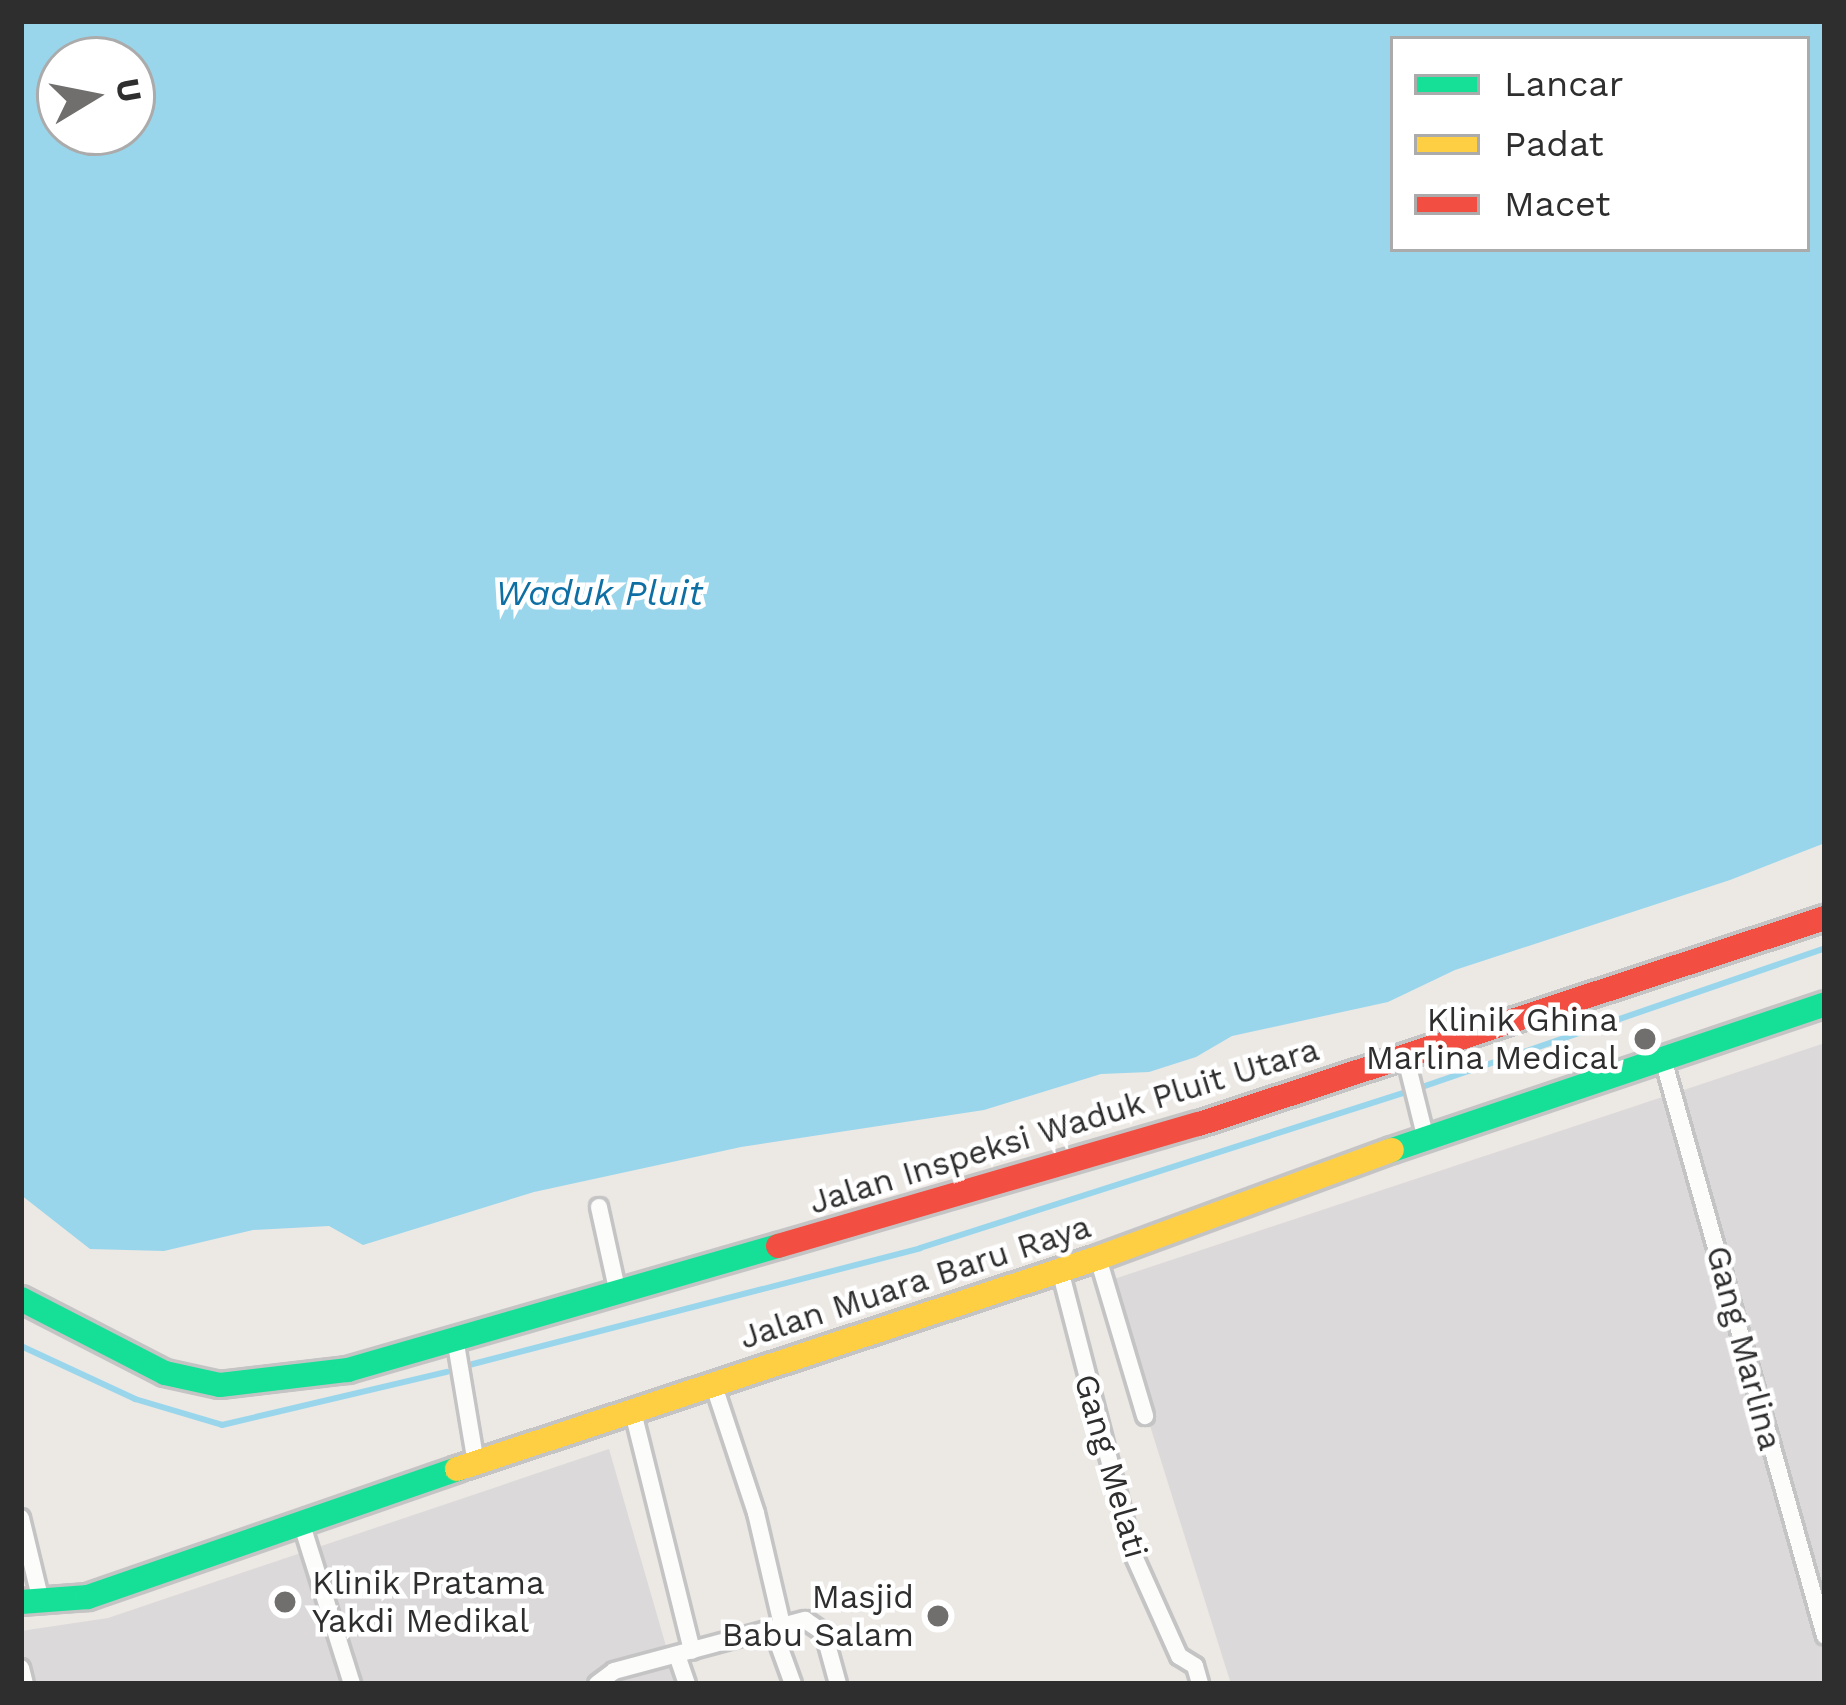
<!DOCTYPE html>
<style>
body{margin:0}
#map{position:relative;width:1846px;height:1705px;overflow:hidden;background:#ece8e4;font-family:"Work Sans",sans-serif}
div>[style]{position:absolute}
.industrial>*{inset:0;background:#dcd9db}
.water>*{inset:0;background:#99d6ec}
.stream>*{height:6px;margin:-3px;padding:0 3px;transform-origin:3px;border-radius:3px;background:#99d6ec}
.roads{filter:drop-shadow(3px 0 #c5c4c5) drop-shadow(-3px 0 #c5c4c5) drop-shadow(0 3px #c5c4c5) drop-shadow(0 -3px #c5c4c5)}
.street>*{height:16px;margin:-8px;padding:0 8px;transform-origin:8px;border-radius:8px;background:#fcfcfb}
.fast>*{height:24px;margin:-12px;padding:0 12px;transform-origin:12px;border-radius:12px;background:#16e098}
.slow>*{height:24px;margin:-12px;padding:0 12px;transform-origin:12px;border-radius:12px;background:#ffcf43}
.jam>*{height:24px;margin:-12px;padding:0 12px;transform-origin:12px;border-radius:12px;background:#f24e42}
.dots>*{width:33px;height:33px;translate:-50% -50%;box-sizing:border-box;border:6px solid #fff;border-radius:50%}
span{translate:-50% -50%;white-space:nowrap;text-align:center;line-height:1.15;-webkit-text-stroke:9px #fff;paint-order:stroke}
.poi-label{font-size:33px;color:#2e2e2e}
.right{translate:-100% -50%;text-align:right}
.left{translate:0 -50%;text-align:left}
.street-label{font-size:33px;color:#2e2e2e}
.water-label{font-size:36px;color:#0d6fa3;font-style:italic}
.frame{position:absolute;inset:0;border:24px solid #2e2e2e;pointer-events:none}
.legend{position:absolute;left:1390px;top:36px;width:420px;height:216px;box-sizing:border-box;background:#fff;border:3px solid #ababab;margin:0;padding:15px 21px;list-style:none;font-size:36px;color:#2e2e2e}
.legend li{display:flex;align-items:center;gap:24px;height:60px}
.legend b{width:60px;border:3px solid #ababab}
.north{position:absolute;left:36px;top:36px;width:120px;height:120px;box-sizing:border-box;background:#fff;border:3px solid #ababab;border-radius:50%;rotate:80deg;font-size:33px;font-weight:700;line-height:48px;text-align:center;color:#2e2e2e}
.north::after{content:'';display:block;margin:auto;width:42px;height:54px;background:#706f6e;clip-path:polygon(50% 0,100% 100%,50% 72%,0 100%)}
</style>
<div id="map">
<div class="industrial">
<div style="clip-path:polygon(1825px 1043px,1825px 1684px,1231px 1684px,1105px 1282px)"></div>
<div style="clip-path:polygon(609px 1449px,677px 1684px,27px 1684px,21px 1631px,108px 1618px)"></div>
</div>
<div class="water">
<div style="clip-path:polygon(evenodd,21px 21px,1825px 21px,1825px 843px,1730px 880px,1455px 970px,1388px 1002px,1232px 1036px,1196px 1057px,1149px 1072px,1101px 1074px,984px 1110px,741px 1147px,534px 1192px,363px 1245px,329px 1226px,253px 1230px,164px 1251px,90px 1249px,21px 1195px,21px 21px,1393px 39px,1807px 39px,1807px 249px,1393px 249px,1393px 39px,21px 21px,60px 60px,132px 60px,132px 132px,60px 132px,60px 60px)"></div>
</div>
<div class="stream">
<div style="left:1422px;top:1087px;width:426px;rotate:-19deg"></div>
<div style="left:21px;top:1346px;width:126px;rotate:24.9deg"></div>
<div style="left:135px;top:1399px;width:91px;rotate:16.6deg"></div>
<div style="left:222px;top:1425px;width:231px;rotate:-13.3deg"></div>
<div style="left:469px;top:1365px;width:466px;rotate:-14.5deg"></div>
<div style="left:920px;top:1248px;width:507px;rotate:-17.79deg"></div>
</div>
<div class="roads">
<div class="street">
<div style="left:1405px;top:1055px;width:87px;rotate:76deg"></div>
<div style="left:1663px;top:1059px;width:599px;rotate:74.32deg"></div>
<div style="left:599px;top:1207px;width:84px;rotate:77.6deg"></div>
<div style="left:1098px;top:1258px;width:165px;rotate:73.4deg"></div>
<div style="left:1060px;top:1270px;width:295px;rotate:75.5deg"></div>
<div style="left:1134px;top:1556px;width:110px;rotate:65.8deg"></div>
<div style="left:1179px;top:1656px;width:19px;rotate:32deg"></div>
<div style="left:1195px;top:1666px;width:19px;rotate:74deg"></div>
<div style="left:455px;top:1338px;width:128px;rotate:80.5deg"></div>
<div style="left:713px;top:1383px;width:137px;rotate:71.7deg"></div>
<div style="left:756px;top:1513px;width:115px;rotate:76.9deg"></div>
<div style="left:632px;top:1408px;width:250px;rotate:76.1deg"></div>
<div style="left:21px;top:1518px;width:85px;rotate:76.5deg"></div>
<div style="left:301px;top:1522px;width:170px;rotate:72.5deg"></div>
<div style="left:773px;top:1629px;width:59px;rotate:70deg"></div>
<div style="left:677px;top:1655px;width:31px;rotate:71deg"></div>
<div style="left:21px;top:1668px;width:16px;rotate:76deg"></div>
<div style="left:597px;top:1684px;width:21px;rotate:-37deg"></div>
<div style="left:614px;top:1671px;width:198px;rotate:-15deg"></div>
<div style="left:805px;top:1620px;width:23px;rotate:34deg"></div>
<div style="left:824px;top:1633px;width:53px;rotate:74.6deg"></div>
</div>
<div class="fast">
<div style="left:1392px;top:1150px;width:457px;rotate:-18.6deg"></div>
<div style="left:21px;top:1299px;width:162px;rotate:27.2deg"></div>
<div style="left:165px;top:1373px;width:56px;rotate:12.3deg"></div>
<div style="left:220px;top:1385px;width:129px;rotate:-6.7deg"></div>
<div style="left:348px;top:1370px;width:448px;rotate:-16.1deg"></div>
<div style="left:21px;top:1602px;width:67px;rotate:-4.3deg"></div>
<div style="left:88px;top:1597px;width:391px;rotate:-19.1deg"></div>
</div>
<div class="slow">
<div style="left:457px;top:1469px;width:675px;rotate:-18.22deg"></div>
<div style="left:1098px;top:1258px;width:313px;rotate:-20.2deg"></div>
</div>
<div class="jam">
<div style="left:778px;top:1246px;width:438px;rotate:-16.2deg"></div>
<div style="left:1199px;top:1124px;width:659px;rotate:-18.22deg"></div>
</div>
</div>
<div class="dots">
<div style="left:1645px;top:1039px;background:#706f6e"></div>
<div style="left:285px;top:1602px;background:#706f6e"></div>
<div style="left:938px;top:1616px;background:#706f6e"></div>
</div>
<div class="poi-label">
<span class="right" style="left:1618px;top:1039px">Klinik Ghina<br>Marlina Medical</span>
<span class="left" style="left:312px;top:1602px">Klinik Pratama<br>Yakdi Medikal</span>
<span class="right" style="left:914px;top:1616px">Masjid<br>Babu Salam</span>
</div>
<div class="street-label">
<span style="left:1064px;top:1126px;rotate:-17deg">Jalan Inspeksi Waduk Pluit Utara</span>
<span style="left:915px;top:1282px;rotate:-18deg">Jalan Muara Baru Raya</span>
<span style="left:1744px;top:1348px;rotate:75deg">Gang Marlina</span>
<span style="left:1111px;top:1466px;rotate:74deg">Gang Melati</span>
</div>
<div class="water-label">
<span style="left:599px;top:594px">Waduk Pluit</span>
</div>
<div class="frame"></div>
<ul class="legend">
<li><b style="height:15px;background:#16e098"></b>Lancar</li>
<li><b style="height:15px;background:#ffcf43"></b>Padat</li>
<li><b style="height:15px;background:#f24e42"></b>Macet</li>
</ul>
<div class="north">U</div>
</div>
